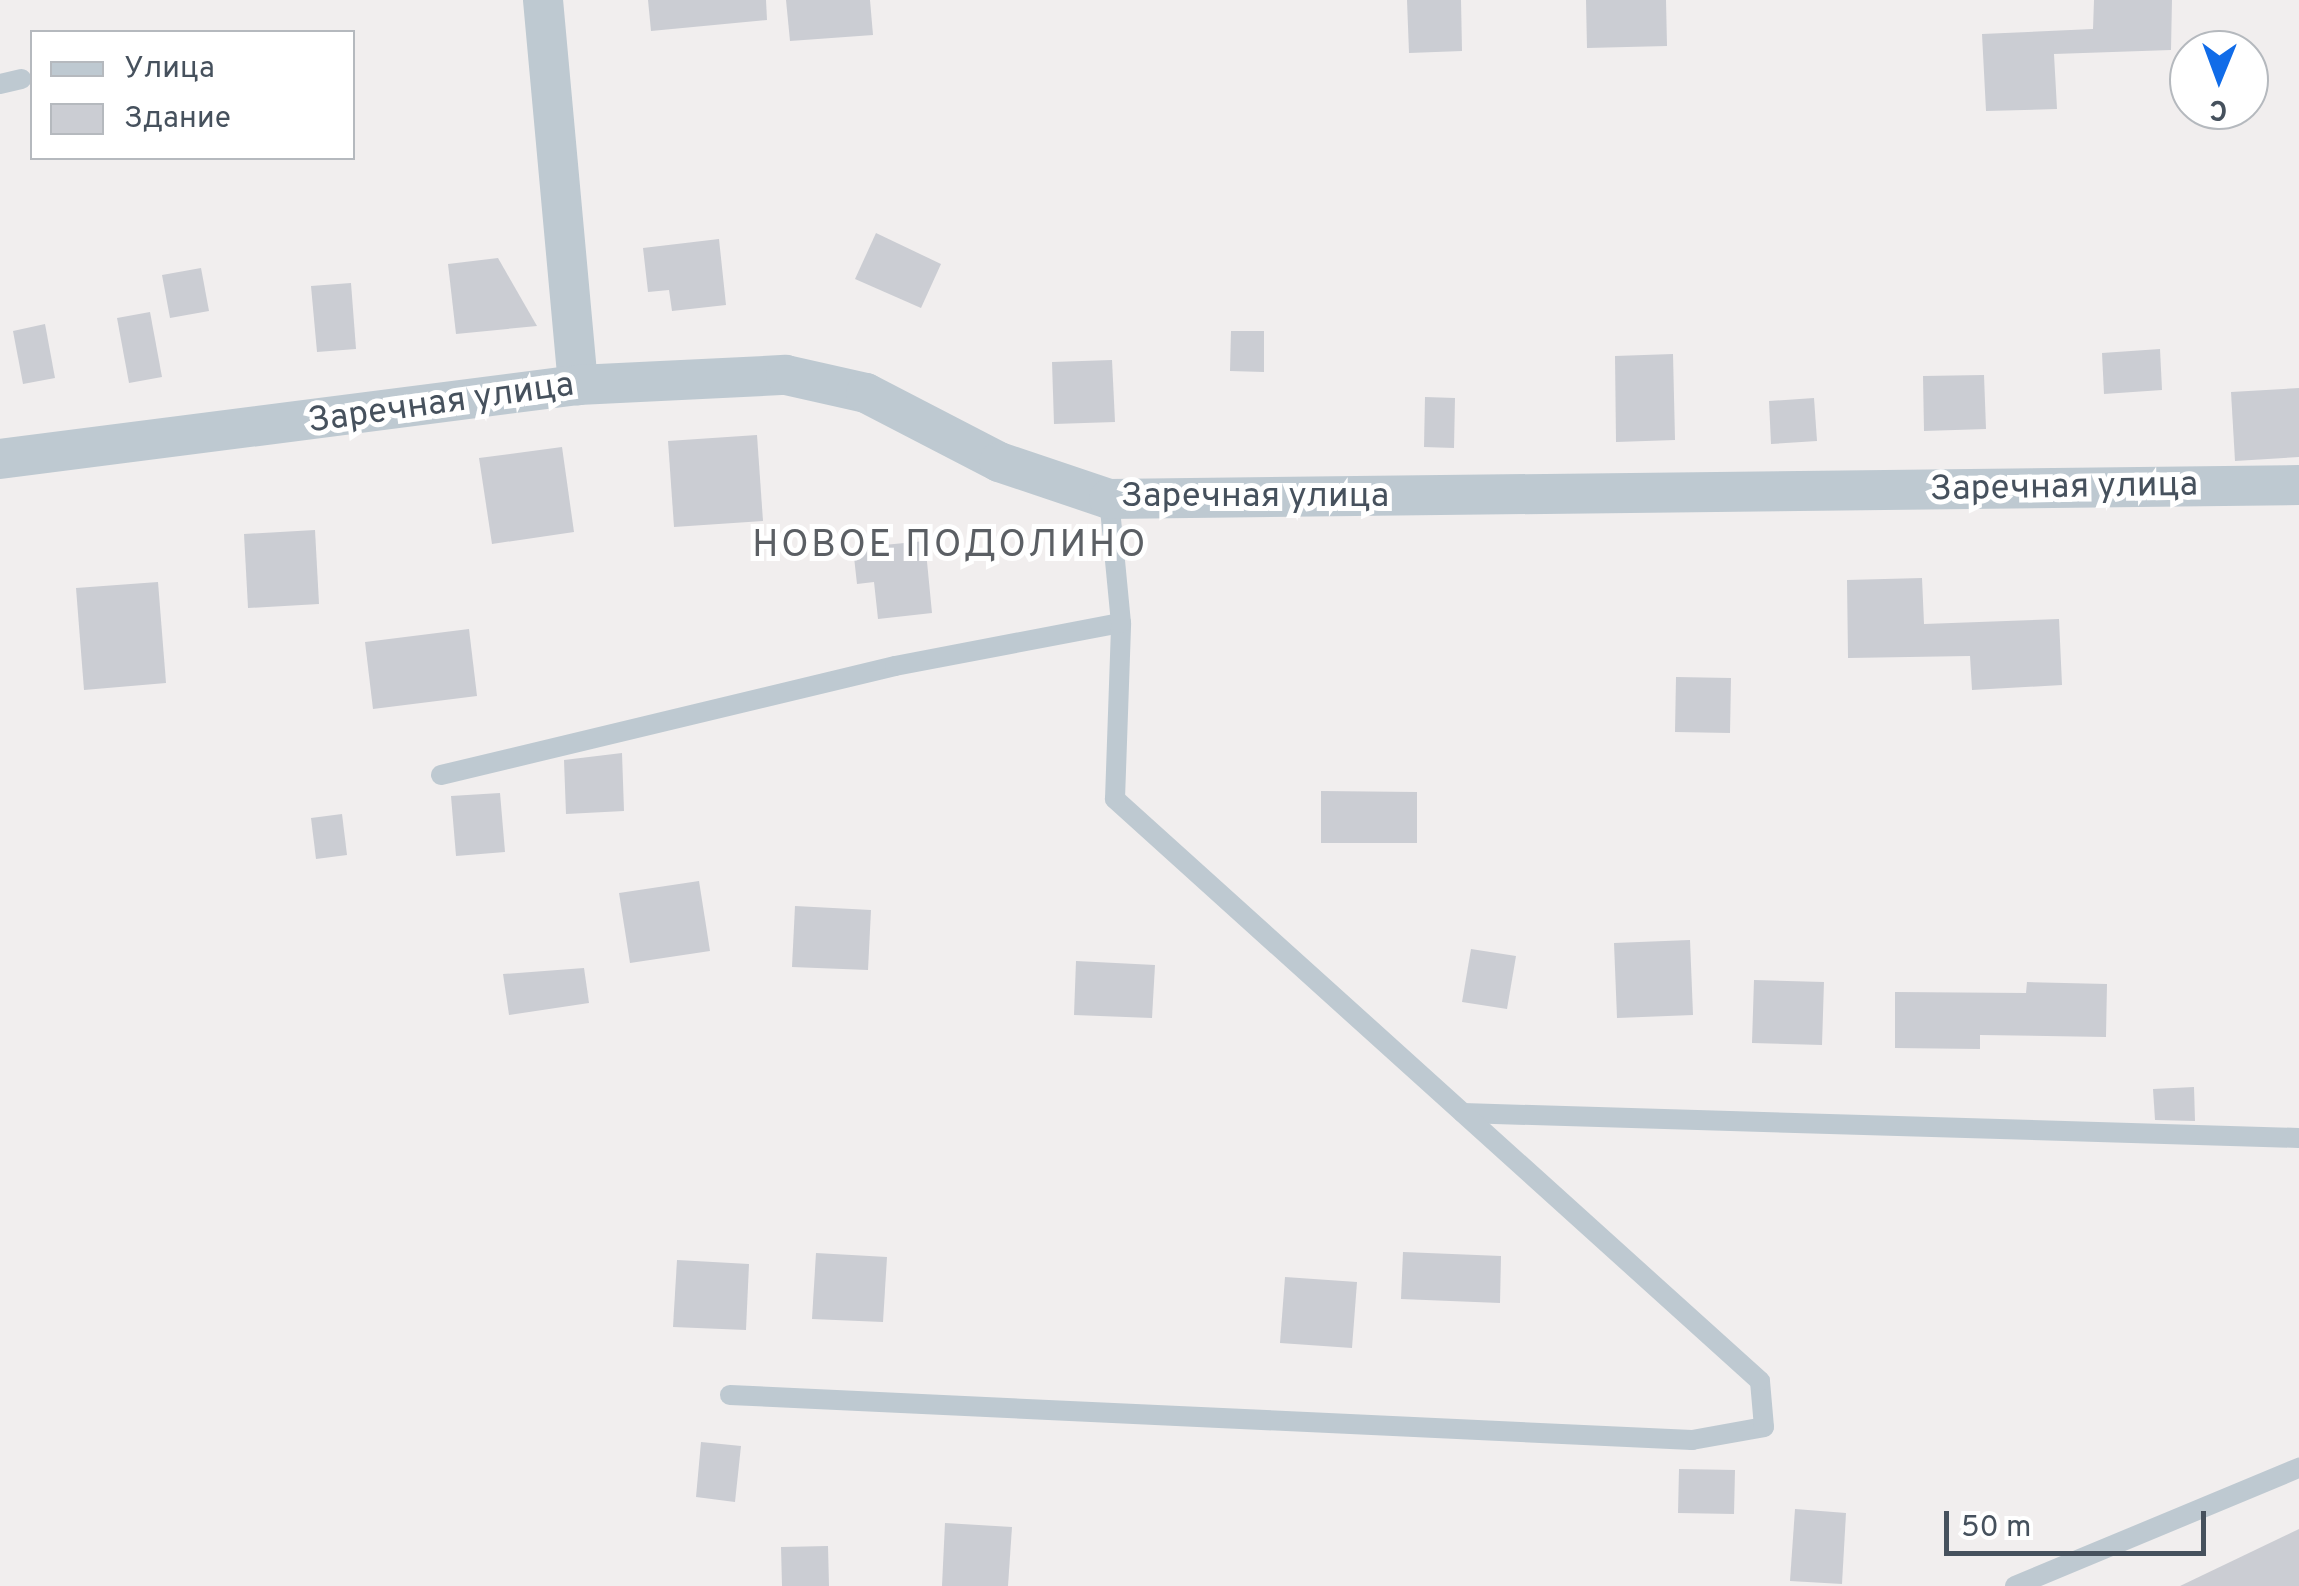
<!DOCTYPE html>
<meta charset="utf-8">
<style>
body{margin:0}
#map{position:relative;width:2299px;height:1586px;overflow:hidden;background:#f1eeee;font-family:Overpass,sans-serif}
div>[style]{position:absolute}
.building>*{inset:0;background:#cbcdd3}
.service>*{height:20px;margin:-10px;padding:0 10px;transform-origin:10px;border-radius:10px;background:#bec9d1}
.minor>*{height:40px;margin:-20px;padding:0 20px;transform-origin:20px;border-radius:20px;background:#bec9d1}
span{translate:-50% -50%;white-space:nowrap;text-align:center;line-height:1.15;-webkit-text-stroke:10px #fff;paint-order:stroke}
.street-label{font-size:35px;color:#46515d}
.neighbourhood-label{font-size:38px;color:#5b5f64;letter-spacing:2.5px}
.legend{position:absolute;left:30px;top:30px;width:325px;height:130px;box-sizing:border-box;background:#fff;border:2px solid #b5b9be;margin:0;padding:12px 18px;list-style:none;font-size:30px;color:#46515d}
.legend li{display:flex;align-items:center;gap:20px;height:50px}
.legend b{width:50px;border:2px solid #b5b9be}
.north{position:absolute;left:2169px;top:30px;width:100px;height:100px;box-sizing:border-box;background:#fff;border:2px solid #b5b9be;border-radius:50%;rotate:181deg;font-size:28px;font-weight:700;line-height:40px;text-align:center;color:#46515d}
.north::after{content:'';display:block;margin:auto;width:35px;height:45px;background:#116ce8;clip-path:polygon(50% 0,100% 100%,50% 72%,0 100%)}
.scale{position:absolute;left:1944px;top:1511px;width:262px;height:45px;box-sizing:border-box;border:5px solid #46515d;border-top:0;padding-left:12px;font-size:30px;line-height:35px;white-space:nowrap;color:#46515d;-webkit-text-stroke:8px #fff;paint-order:stroke}
</style>
<div id="map">
<div class="building">
<div style="clip-path:polygon(648px 0,766px 0,767px 20px,651px 31px)"></div>
<div style="clip-path:polygon(786px 0,870px 0,873px 35px,790px 41px)"></div>
<div style="clip-path:polygon(1407px 0,1461px 0,1462px 51px,1409px 53px)"></div>
<div style="clip-path:polygon(1586px 0,1666px 0,1667px 46px,1587px 48px)"></div>
<div style="clip-path:polygon(2094px 0,2172px 0,2171px 50px,2054px 54px,2057px 109px,1986px 111px,1982px 34px,2093px 29px)"></div>
<div style="clip-path:polygon(876px 233px,941px 264px,921px 308px,855px 279px)"></div>
<div style="clip-path:polygon(719px 239px,726px 305px,672px 311px,669px 290px,648px 292px,643px 248px)"></div>
<div style="clip-path:polygon(498px 258px,537px 326px,456px 334px,448px 264px)"></div>
<div style="clip-path:polygon(201px 268px,209px 311px,170px 318px,162px 275px)"></div>
<div style="clip-path:polygon(351px 283px,356px 349px,317px 352px,311px 286px)"></div>
<div style="clip-path:polygon(150px 312px,162px 377px,129px 383px,117px 318px)"></div>
<div style="clip-path:polygon(45px 324px,55px 378px,23px 384px,13px 331px)"></div>
<div style="clip-path:polygon(1231px 331px,1264px 331px,1264px 372px,1230px 371px)"></div>
<div style="clip-path:polygon(2160px 349px,2162px 390px,2104px 394px,2102px 353px)"></div>
<div style="clip-path:polygon(1673px 354px,1675px 440px,1616px 442px,1615px 356px)"></div>
<div style="clip-path:polygon(1112px 360px,1115px 422px,1054px 424px,1052px 362px)"></div>
<div style="clip-path:polygon(1984px 375px,1986px 429px,1924px 431px,1923px 376px)"></div>
<div style="clip-path:polygon(2299px 388px,2299px 457px,2235px 461px,2231px 392px)"></div>
<div style="clip-path:polygon(1425px 397px,1455px 398px,1454px 448px,1424px 447px)"></div>
<div style="clip-path:polygon(1814px 398px,1817px 441px,1771px 444px,1769px 401px)"></div>
<div style="clip-path:polygon(757px 435px,763px 521px,674px 527px,668px 441px)"></div>
<div style="clip-path:polygon(562px 447px,574px 532px,492px 544px,479px 458px)"></div>
<div style="clip-path:polygon(315px 530px,319px 604px,248px 608px,244px 534px)"></div>
<div style="clip-path:polygon(925px 541px,932px 613px,878px 619px,874px 582px,857px 584px,853px 548px)"></div>
<div style="clip-path:polygon(1922px 578px,1924px 624px,2059px 619px,2062px 685px,1972px 690px,1970px 656px,1848px 658px,1847px 580px)"></div>
<div style="clip-path:polygon(158px 582px,166px 683px,84px 690px,76px 588px)"></div>
<div style="clip-path:polygon(469px 629px,477px 696px,373px 709px,365px 642px)"></div>
<div style="clip-path:polygon(1676px 677px,1731px 678px,1730px 733px,1675px 732px)"></div>
<div style="clip-path:polygon(622px 753px,624px 811px,566px 814px,564px 760px)"></div>
<div style="clip-path:polygon(1321px 791px,1417px 792px,1417px 843px,1321px 843px)"></div>
<div style="clip-path:polygon(500px 793px,505px 852px,456px 856px,451px 796px)"></div>
<div style="clip-path:polygon(342px 814px,347px 855px,316px 859px,311px 818px)"></div>
<div style="clip-path:polygon(699px 881px,710px 951px,630px 963px,619px 893px)"></div>
<div style="clip-path:polygon(795px 906px,871px 910px,868px 970px,792px 967px)"></div>
<div style="clip-path:polygon(1690px 940px,1693px 1015px,1617px 1018px,1614px 943px)"></div>
<div style="clip-path:polygon(1471px 949px,1516px 956px,1507px 1009px,1462px 1002px)"></div>
<div style="clip-path:polygon(1076px 961px,1155px 965px,1152px 1018px,1074px 1015px)"></div>
<div style="clip-path:polygon(584px 968px,589px 1003px,509px 1015px,503px 974px)"></div>
<div style="clip-path:polygon(1754px 980px,1824px 982px,1822px 1045px,1752px 1043px)"></div>
<div style="clip-path:polygon(2027px 982px,2107px 984px,2106px 1037px,1980px 1035px,1980px 1049px,1895px 1048px,1895px 992px,2026px 993px)"></div>
<div style="clip-path:polygon(2194px 1087px,2195px 1121px,2155px 1120px,2153px 1089px)"></div>
<div style="clip-path:polygon(1403px 1252px,1501px 1256px,1500px 1303px,1401px 1299px)"></div>
<div style="clip-path:polygon(816px 1253px,887px 1257px,883px 1322px,812px 1319px)"></div>
<div style="clip-path:polygon(677px 1260px,749px 1264px,746px 1330px,673px 1327px)"></div>
<div style="clip-path:polygon(1285px 1277px,1357px 1282px,1352px 1348px,1280px 1343px)"></div>
<div style="clip-path:polygon(701px 1442px,741px 1446px,735px 1502px,696px 1497px)"></div>
<div style="clip-path:polygon(1679px 1469px,1735px 1470px,1734px 1514px,1678px 1513px)"></div>
<div style="clip-path:polygon(1795px 1509px,1846px 1513px,1842px 1584px,1790px 1581px)"></div>
<div style="clip-path:polygon(945px 1523px,1012px 1527px,1008px 1586px,942px 1586px)"></div>
<div style="clip-path:polygon(2299px 1529px,2299px 1586px,2180px 1586px)"></div>
<div style="clip-path:polygon(828px 1546px,829px 1586px,782px 1586px,781px 1547px)"></div>
</div>
<div class="service">
<div style="left:0;top:84px;width:22px;rotate:-13deg"></div>
<div style="left:441px;top:775px;width:467px;rotate:-13.5deg"></div>
<div style="left:895px;top:666px;width:230px;rotate:-10.8deg"></div>
<div style="left:1463px;top:1113px;width:836px;rotate:1.71deg"></div>
<div style="left:730px;top:1395px;width:963px;rotate:2.68deg"></div>
<div style="left:1692px;top:1440px;width:73px;rotate:-10.2deg"></div>
<div style="left:1764px;top:1427px;width:46px;rotate:-95deg"></div>
<div style="left:1760px;top:1381px;width:869px;rotate:-137.94deg"></div>
<div style="left:1115px;top:799px;width:176px;rotate:-88deg"></div>
<div style="left:1121px;top:623px;width:125px;rotate:-95.5deg"></div>
<div style="left:2015px;top:1586px;width:308px;rotate:-22.6deg"></div>
</div>
<div class="minor">
<div style="left:543px;top:0;width:387px;rotate:84.8deg"></div>
<div style="left:0;top:459px;width:583px;rotate:-7.3deg"></div>
<div style="left:578px;top:385px;width:208px;rotate:-2.8deg"></div>
<div style="left:786px;top:375px;width:82px;rotate:12.7deg"></div>
<div style="left:866px;top:393px;width:150px;rotate:27.4deg"></div>
<div style="left:999px;top:462px;width:116px;rotate:18.6deg"></div>
<div style="left:1109px;top:499px;width:1190px;rotate:-0.67deg"></div>
</div>
<div class="street-label">
<span style="left:441px;top:404px;rotate:-8deg">Заречная улица</span>
<span style="left:2064px;top:488px;rotate:-1deg">Заречная улица</span>
<span style="left:1255px;top:497px">Заречная улица</span>
</div>
<div class="neighbourhood-label">
<span style="left:950px;top:547px">НОВОЕ ПОДОЛИНО</span>
</div>
<ul class="legend">
<li><b style="height:12px;background:#bec9d1"></b>Улица</li>
<li><b style="height:28px;background:#cbcdd3"></b>Здание</li>
</ul>
<div class="north">С</div>
<div class="scale">50 m</div>
</div>
